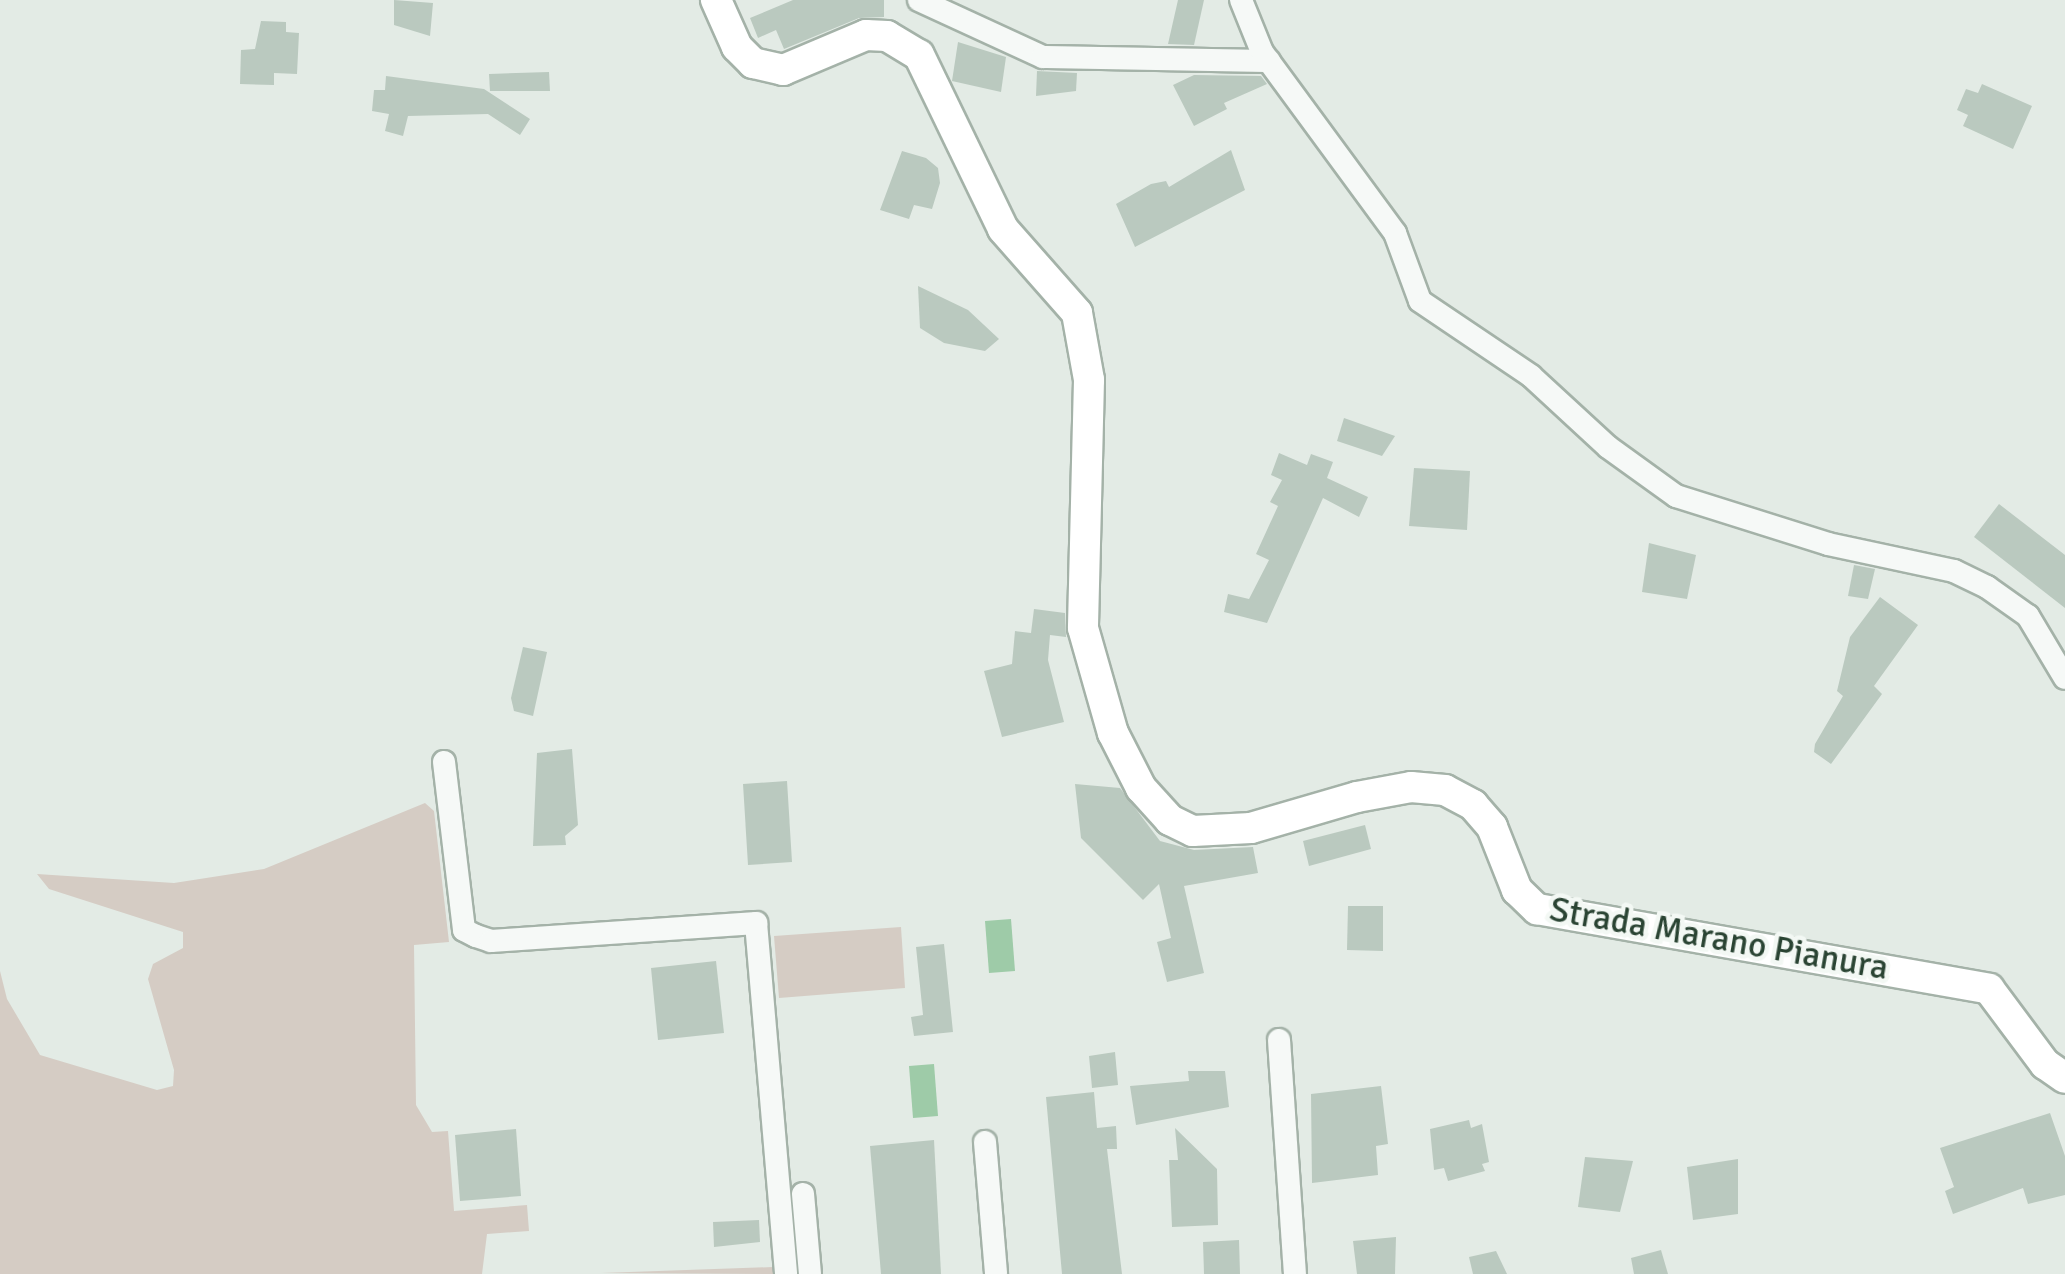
<!DOCTYPE html>
<style>
body{margin:0}
#map{position:relative;width:2065px;height:1274px;overflow:hidden;background:#e3ebe5;font-family:Signika,sans-serif}
div>[style]{position:absolute}
.green>*{inset:0;background:#d5ccc4}
.water>*{inset:0;background:#9ecba8}
.building>*{inset:0;background:#bac9bf}
.roads{filter:drop-shadow(2px 0 #a4b2a8) drop-shadow(-2px 0 #a4b2a8) drop-shadow(0 2px #a4b2a8) drop-shadow(0 -2px #a4b2a8)}
.street>*{height:22px;margin:-11px;padding:0 11px;transform-origin:11px;border-radius:11px;background:#f6f9f7}
.secondary>*{height:30px;margin:-15px;padding:0 15px;transform-origin:15px;border-radius:15px;background:#fff}
span{translate:-50% -50%;white-space:nowrap;text-align:center;line-height:1.15;-webkit-text-stroke:9px #f3f8f4;paint-order:stroke}
.street-label{font-size:35px;color:#2a4433}
</style>
<div id="map">
<div class="green">
<div style="clip-path:polygon(425px 803px,434px 811px,449px 942px,414px 945px,416px 1105px,432px 1132px,448px 1131px,454px 1211px,527px 1205px,529px 1231px,487px 1234px,482px 1274px,0 1274px,0 971px,7px 999px,40px 1055px,157px 1090px,173px 1086px,174px 1070px,148px 979px,153px 964px,183px 948px,183px 932px,49px 889px,37px 874px,174px 883px,264px 869px)"></div>
<div style="clip-path:polygon(901px 927px,905px 988px,779px 998px,774px 936px)"></div>
<div style="clip-path:polygon(773px 1267px,780px 1274px,601px 1273px)"></div>
</div>
<div class="water">
<div style="clip-path:polygon(1011px 919px,1015px 971px,989px 973px,985px 921px)"></div>
<div style="clip-path:polygon(934px 1064px,938px 1116px,913px 1118px,909px 1066px)"></div>
</div>
<div class="building">
<div style="clip-path:polygon(394px 0,433px 3px,430px 36px,394px 25px)"></div>
<div style="clip-path:polygon(793px 0,884px 0,884px 17px,859px 18px,784px 49px,776px 30px,758px 38px,750px 18px)"></div>
<div style="clip-path:polygon(1178px 0,1204px 0,1194px 45px,1168px 44px)"></div>
<div style="clip-path:polygon(261px 21px,286px 22px,286px 32px,299px 33px,297px 74px,274px 73px,274px 85px,240px 84px,241px 50px,255px 49px)"></div>
<div style="clip-path:polygon(958px 42px,1006px 57px,1001px 92px,952px 81px)"></div>
<div style="clip-path:polygon(1037px 71px,1077px 73px,1076px 91px,1036px 96px)"></div>
<div style="clip-path:polygon(549px 72px,550px 91px,490px 91px,489px 74px)"></div>
<div style="clip-path:polygon(1194px 75px,1261px 76px,1267px 84px,1224px 103px,1227px 109px,1194px 126px,1173px 85px)"></div>
<div style="clip-path:polygon(386px 76px,484px 89px,530px 119px,520px 135px,488px 114px,408px 116px,403px 136px,385px 131px,389px 114px,372px 111px,374px 90px,385px 90px)"></div>
<div style="clip-path:polygon(1982px 84px,2032px 106px,2013px 149px,1963px 126px,1968px 115px,1957px 110px,1966px 89px,1978px 93px)"></div>
<div style="clip-path:polygon(1231px 150px,1245px 190px,1135px 247px,1116px 204px,1151px 184px,1166px 181px,1169px 187px)"></div>
<div style="clip-path:polygon(902px 151px,926px 158px,938px 168px,940px 183px,932px 209px,914px 205px,909px 219px,880px 210px)"></div>
<div style="clip-path:polygon(918px 286px,968px 310px,999px 339px,985px 351px,944px 343px,920px 328px)"></div>
<div style="clip-path:polygon(1344px 418px,1395px 436px,1382px 456px,1337px 441px)"></div>
<div style="clip-path:polygon(1279px 453px,1307px 465px,1311px 454px,1333px 462px,1327px 478px,1368px 497px,1359px 517px,1323px 498px,1267px 623px,1224px 612px,1228px 594px,1249px 599px,1269px 560px,1256px 554px,1278px 506px,1270px 502px,1282px 480px,1271px 475px)"></div>
<div style="clip-path:polygon(1414px 468px,1470px 471px,1467px 530px,1409px 526px)"></div>
<div style="clip-path:polygon(1999px 504px,2065px 555px,2065px 608px,1974px 537px)"></div>
<div style="clip-path:polygon(1649px 543px,1696px 555px,1687px 599px,1642px 592px)"></div>
<div style="clip-path:polygon(1854px 565px,1875px 569px,1868px 599px,1848px 596px)"></div>
<div style="clip-path:polygon(1880px 597px,1918px 625px,1874px 686px,1882px 694px,1831px 764px,1814px 752px,1815px 744px,1843px 696px,1837px 691px,1850px 637px)"></div>
<div style="clip-path:polygon(1034px 609px,1065px 613px,1066px 637px,1050px 635px,1048px 660px,1064px 722px,1002px 737px,984px 671px,1012px 664px,1015px 631px,1031px 633px)"></div>
<div style="clip-path:polygon(523px 647px,547px 652px,533px 716px,514px 711px,511px 698px)"></div>
<div style="clip-path:polygon(572px 749px,578px 825px,565px 836px,566px 845px,533px 846px,537px 753px)"></div>
<div style="clip-path:polygon(787px 781px,792px 862px,748px 865px,743px 784px)"></div>
<div style="clip-path:polygon(1075px 784px,1120px 788px,1160px 841px,1194px 850px,1253px 847px,1258px 873px,1184px 886px,1204px 973px,1167px 982px,1157px 942px,1171px 938px,1159px 884px,1143px 900px,1081px 838px)"></div>
<div style="clip-path:polygon(1365px 825px,1371px 849px,1309px 866px,1303px 841px)"></div>
<div style="clip-path:polygon(1348px 906px,1383px 906px,1383px 951px,1347px 950px)"></div>
<div style="clip-path:polygon(944px 944px,953px 1032px,914px 1036px,911px 1017px,923px 1015px,916px 947px)"></div>
<div style="clip-path:polygon(716px 961px,724px 1033px,658px 1040px,651px 968px)"></div>
<div style="clip-path:polygon(1115px 1052px,1118px 1085px,1092px 1088px,1089px 1056px)"></div>
<div style="clip-path:polygon(1188px 1071px,1225px 1071px,1229px 1107px,1136px 1125px,1130px 1086px,1189px 1081px)"></div>
<div style="clip-path:polygon(1381px 1086px,1388px 1144px,1376px 1146px,1378px 1175px,1312px 1183px,1311px 1094px)"></div>
<div style="clip-path:polygon(1094px 1092px,1097px 1128px,1116px 1126px,1117px 1149px,1107px 1149px,1122px 1274px,1062px 1274px,1046px 1097px)"></div>
<div style="clip-path:polygon(2050px 1113px,2065px 1156px,2065px 1195px,2028px 1204px,2023px 1188px,1953px 1214px,1945px 1191px,1954px 1187px,1940px 1148px)"></div>
<div style="clip-path:polygon(1469px 1120px,1471px 1128px,1482px 1124px,1489px 1162px,1482px 1164px,1485px 1171px,1448px 1181px,1444px 1168px,1434px 1170px,1430px 1129px)"></div>
<div style="clip-path:polygon(1175px 1128px,1217px 1169px,1218px 1225px,1172px 1227px,1169px 1160px,1178px 1160px)"></div>
<div style="clip-path:polygon(516px 1129px,521px 1196px,460px 1201px,455px 1135px)"></div>
<div style="clip-path:polygon(934px 1140px,941px 1274px,881px 1274px,870px 1146px)"></div>
<div style="clip-path:polygon(1585px 1157px,1633px 1161px,1620px 1212px,1578px 1207px)"></div>
<div style="clip-path:polygon(1738px 1159px,1738px 1214px,1693px 1220px,1687px 1167px)"></div>
<div style="clip-path:polygon(759px 1220px,760px 1242px,714px 1247px,713px 1222px)"></div>
<div style="clip-path:polygon(1396px 1237px,1395px 1274px,1357px 1274px,1353px 1241px)"></div>
<div style="clip-path:polygon(1239px 1240px,1240px 1274px,1204px 1274px,1203px 1242px)"></div>
<div style="clip-path:polygon(1661px 1250px,1668px 1274px,1634px 1274px,1631px 1258px)"></div>
<div style="clip-path:polygon(1496px 1251px,1507px 1274px,1473px 1274px,1469px 1257px)"></div>
</div>
<div class="roads">
<div class="street">
<div style="left:919px;top:0;width:136px;rotate:24.7deg"></div>
<div style="left:1043px;top:57px;width:226px;rotate:1deg"></div>
<div style="left:1241px;top:0;width:56px;rotate:68deg"></div>
<div style="left:1262px;top:52px;width:225px;rotate:53.7deg"></div>
<div style="left:1395px;top:233px;width:72px;rotate:69.8deg"></div>
<div style="left:1420px;top:301px;width:134px;rotate:34deg"></div>
<div style="left:1531px;top:376px;width:105px;rotate:42.7deg"></div>
<div style="left:1608px;top:447px;width:84px;rotate:35.8deg"></div>
<div style="left:1676px;top:496px;width:159px;rotate:17.5deg"></div>
<div style="left:1828px;top:544px;width:129px;rotate:12.1deg"></div>
<div style="left:1954px;top:571px;width:37px;rotate:26deg"></div>
<div style="left:1987px;top:587px;width:50px;rotate:35.3deg"></div>
<div style="left:2028px;top:616px;width:72px;rotate:59.2deg"></div>
<div style="left:444px;top:762px;width:169px;rotate:83.2deg"></div>
<div style="left:464px;top:930px;width:13px;rotate:27deg"></div>
<div style="left:476px;top:936px;width:16px;rotate:18deg"></div>
<div style="left:491px;top:941px;width:266px;rotate:-3.9deg"></div>
<div style="left:756px;top:923px;width:352px;rotate:85.1deg"></div>
<div style="left:1279px;top:1040px;width:235px;rotate:86.1deg"></div>
<div style="left:985px;top:1142px;width:132px;rotate:85.2deg"></div>
<div style="left:803px;top:1194px;width:80px;rotate:85deg"></div>
</div>
<div class="secondary">
<div style="left:716px;top:0;width:51px;rotate:65.9deg"></div>
<div style="left:737px;top:47px;width:23px;rotate:45deg"></div>
<div style="left:753px;top:63px;width:31px;rotate:13deg"></div>
<div style="left:783px;top:70px;width:90px;rotate:-22.9deg"></div>
<div style="left:866px;top:35px;width:21px;rotate:3deg"></div>
<div style="left:887px;top:36px;width:37px;rotate:31deg"></div>
<div style="left:919px;top:55px;width:193px;rotate:64.2deg"></div>
<div style="left:1003px;top:229px;width:112px;rotate:48.6deg"></div>
<div style="left:1077px;top:313px;width:68px;rotate:79.8deg"></div>
<div style="left:1089px;top:380px;width:248px;rotate:91.4deg"></div>
<div style="left:1083px;top:628px;width:109px;rotate:74.1deg"></div>
<div style="left:1113px;top:733px;width:62px;rotate:63deg"></div>
<div style="left:1141px;top:788px;width:43px;rotate:47.8deg"></div>
<div style="left:1170px;top:820px;width:25px;rotate:26deg"></div>
<div style="left:1193px;top:831px;width:58px;rotate:-3deg"></div>
<div style="left:1251px;top:828px;width:110px;rotate:-16.3deg"></div>
<div style="left:1357px;top:797px;width:55px;rotate:-10.5deg"></div>
<div style="left:1411px;top:787px;width:34px;rotate:5deg"></div>
<div style="left:1445px;top:790px;width:32px;rotate:28deg"></div>
<div style="left:1473px;top:805px;width:29px;rotate:49deg"></div>
<div style="left:1492px;top:827px;width:68px;rotate:68.4deg"></div>
<div style="left:1517px;top:890px;width:28px;rotate:44deg"></div>
<div style="left:1537px;top:909px;width:459px;rotate:10deg"></div>
<div style="left:1989px;top:989px;width:94px;rotate:53.3deg"></div>
<div style="left:2045px;top:1064px;width:24px;rotate:35deg"></div>
</div>
</div>
<div class="street-label">
<span style="left:1719px;top:939px;rotate:10deg">Strada Marano Pianura</span>
</div>
</div>
